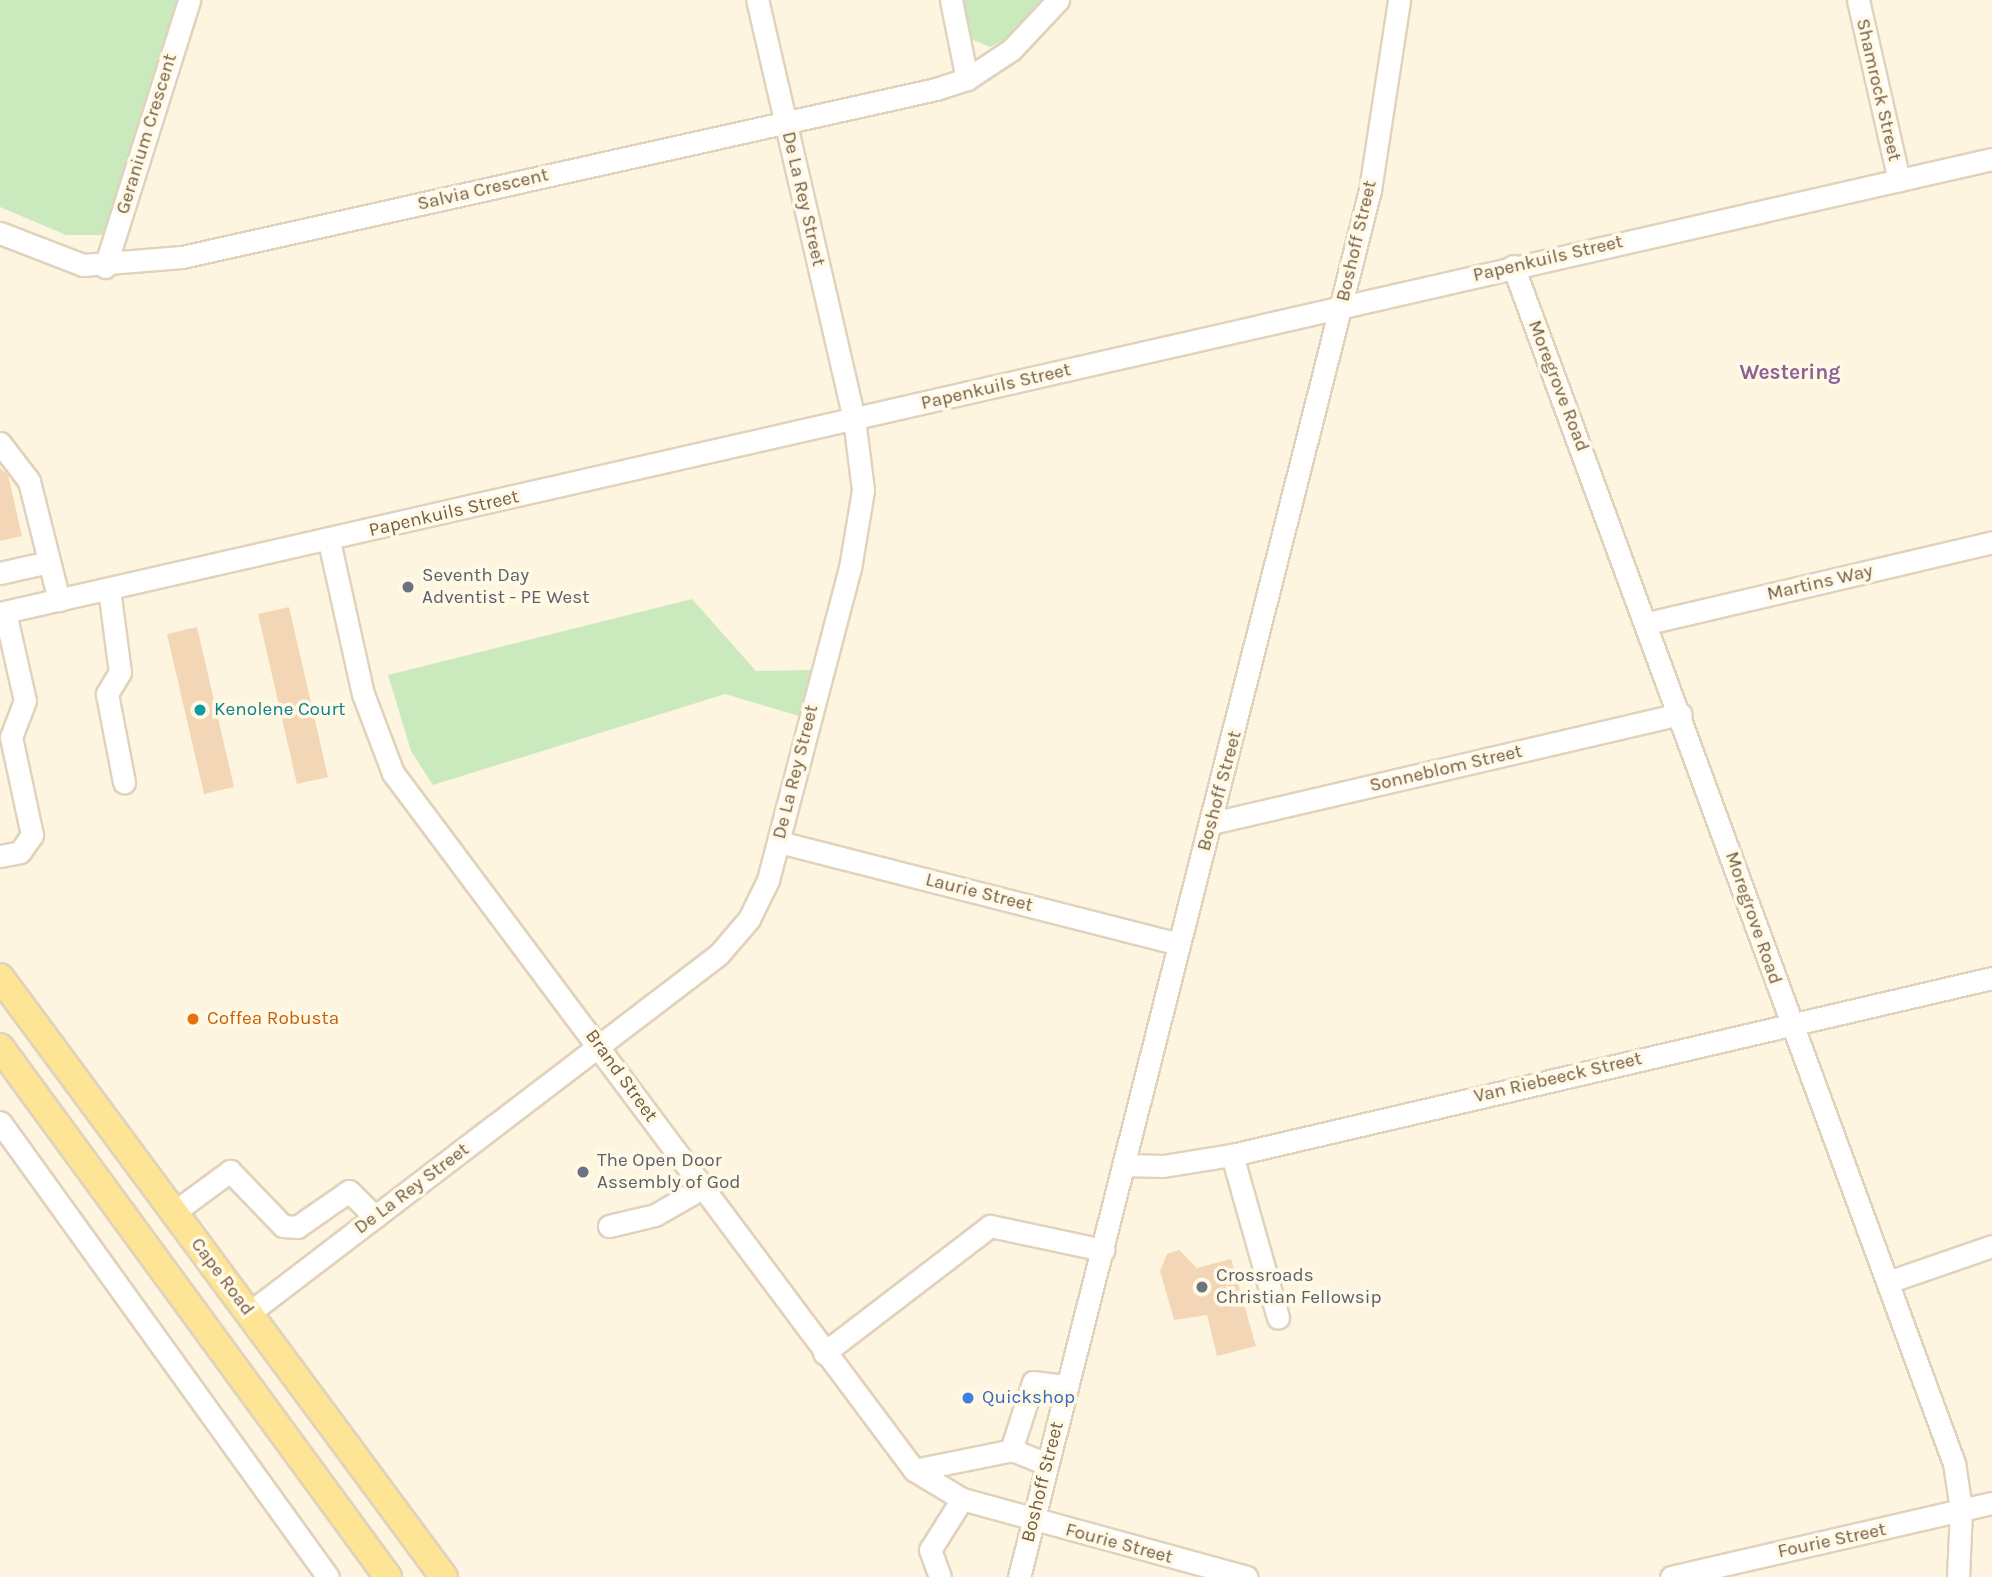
<!DOCTYPE html>
<style>
body{margin:0}
#map{position:relative;width:1992px;height:1577px;overflow:hidden;background:#fdf5df;font-family:Karla,sans-serif}
div>[style]{position:absolute}
.green>*{inset:0;background:#caeabe}
.building>*{inset:0;background:#f3d6b6}
.roads{filter:drop-shadow(2px 0 #e1d2bb) drop-shadow(-2px 0 #e1d2bb) drop-shadow(0 2px #e1d2bb) drop-shadow(0 -2px #e1d2bb)}
.minor>*{height:21px;margin:-10.5px;padding:0 10.5px;transform-origin:10.5px;border-radius:10.5px;background:#fff}
.major>*{height:26px;margin:-13px;padding:0 13px;transform-origin:13px;border-radius:13px;background:#fee595}
.dots>*{width:19px;height:19px;translate:-50% -50%;box-sizing:border-box;border:4px solid #fff9e6;border-radius:50%}
span{translate:-50% -50%;white-space:nowrap;text-align:center;line-height:1.15;-webkit-text-stroke:7px #fff9e6;paint-order:stroke}
.street-label{font-size:19px;color:#745d46}
.worship-label{font-size:19px;color:#5b616d}
.left{translate:0 -50%;text-align:left}
.culture-label{font-size:19px;color:#0d838f}
.food-label{font-size:19px;color:#c56008}
.shop-label{font-size:19px;color:#366cbe}
.neighbourhood-label{font-size:21px;color:#8d6198;font-weight:700}
</style>
<div id="map">
<div class="green">
<div style="clip-path:polygon(0 0,177px 0,105px 235px,66px 235px,0 207px)"></div>
<div style="clip-path:polygon(958px 0,1044px 0,1011px 37px,990px 47px,971px 39px)"></div>
<div style="clip-path:polygon(692px 599px,756px 671px,811px 670px,799px 716px,725px 694px,433px 785px,411px 751px,388px 675px)"></div>
</div>
<div class="building">
<div style="clip-path:polygon(0 468px,8px 475px,22px 536px,0 541px)"></div>
<div style="clip-path:polygon(289px 607px,328px 777px,297px 784px,258px 614px)"></div>
<div style="clip-path:polygon(197px 627px,234px 787px,204px 794px,167px 634px)"></div>
<div style="clip-path:polygon(1179px 1250px,1197px 1268px,1231px 1259px,1256px 1346px,1217px 1356px,1207px 1315px,1174px 1320px,1160px 1271px,1167px 1254px)"></div>
</div>
<div class="roads">
<div class="minor">
<div style="left:951px;top:0;width:81px;rotate:78.6deg"></div>
<div style="left:1858px;top:0;width:185px;rotate:77.2deg"></div>
<div style="left:0;top:233px;width:89px;rotate:21.1deg"></div>
<div style="left:83px;top:265px;width:99px;rotate:-4.6deg"></div>
<div style="left:182px;top:257px;width:772px;rotate:-12.56deg"></div>
<div style="left:936px;top:89px;width:33px;rotate:-18deg"></div>
<div style="left:967px;top:79px;width:53px;rotate:-33.4deg"></div>
<div style="left:1011px;top:50px;width:69px;rotate:-46.8deg"></div>
<div style="left:1513px;top:266px;width:1276px;rotate:69.78deg"></div>
<div style="left:1954px;top:1463px;width:47px;rotate:81.3deg"></div>
<div style="left:1961px;top:1509px;width:68px;rotate:92.5deg"></div>
<div style="left:105px;top:267px;width:280px;rotate:-72.5deg"></div>
<div style="left:0;top:443px;width:48px;rotate:52.7deg"></div>
<div style="left:29px;top:481px;width:123px;rotate:75.9deg"></div>
<div style="left:329px;top:541px;width:157px;rotate:77.5deg"></div>
<div style="left:363px;top:694px;width:85px;rotate:69.2deg"></div>
<div style="left:393px;top:773px;width:870px;rotate:53.22deg"></div>
<div style="left:914px;top:1470px;width:56px;rotate:31.1deg"></div>
<div style="left:962px;top:1499px;width:295px;rotate:15.3deg"></div>
<div style="left:0;top:573px;width:50px;rotate:-12.7deg"></div>
<div style="left:109px;top:589px;width:84px;rotate:82.5deg"></div>
<div style="left:120px;top:672px;width:26px;rotate:121deg"></div>
<div style="left:107px;top:694px;width:90px;rotate:79.1deg"></div>
<div style="left:0;top:613px;width:2043px;rotate:-12.84deg"></div>
<div style="left:1648px;top:623px;width:353px;rotate:-13.2deg"></div>
<div style="left:1212px;top:823px;width:481px;rotate:-13.1deg"></div>
<div style="left:779px;top:842px;width:413px;rotate:14.3deg"></div>
<div style="left:0;top:856px;width:20px;rotate:-11deg"></div>
<div style="left:20px;top:852px;width:21px;rotate:-55deg"></div>
<div style="left:32px;top:835px;width:100px;rotate:-102.1deg"></div>
<div style="left:11px;top:737px;width:39px;rotate:-69deg"></div>
<div style="left:25px;top:701px;width:91px;rotate:-102.7deg"></div>
<div style="left:0;top:1122px;width:561px;rotate:54.21deg"></div>
<div style="left:1232px;top:1155px;width:169px;rotate:74.2deg"></div>
<div style="left:1123px;top:1165px;width:40px;rotate:1.4deg"></div>
<div style="left:1163px;top:1166px;width:70px;rotate:-9.1deg"></div>
<div style="left:1232px;top:1155px;width:780px;rotate:-13.11deg"></div>
<div style="left:173px;top:1213px;width:71px;rotate:-36.4deg"></div>
<div style="left:230px;top:1171px;width:76px;rotate:46.1deg"></div>
<div style="left:283px;top:1226px;width:14px;rotate:4deg"></div>
<div style="left:297px;top:1227px;width:63px;rotate:-34.7deg"></div>
<div style="left:349px;top:1191px;width:37px;rotate:45deg"></div>
<div style="left:609px;top:1226px;width:47px;rotate:-13.4deg"></div>
<div style="left:655px;top:1215px;width:54px;rotate:-29.9deg"></div>
<div style="left:1888px;top:1282px;width:110px;rotate:-19.1deg"></div>
<div style="left:249px;top:1313px;width:591px;rotate:-37.37deg"></div>
<div style="left:719px;top:954px;width:46px;rotate:-49.4deg"></div>
<div style="left:749px;top:919px;width:43px;rotate:-64deg"></div>
<div style="left:768px;top:880px;width:323px;rotate:-75.3deg"></div>
<div style="left:850px;top:568px;width:79px;rotate:-80.5deg"></div>
<div style="left:863px;top:490px;width:72px;rotate:-97.2deg"></div>
<div style="left:854px;top:419px;width:430px;rotate:-103deg"></div>
<div style="left:824px;top:1353px;width:209px;rotate:-37.4deg"></div>
<div style="left:990px;top:1226px;width:116px;rotate:12deg"></div>
<div style="left:1047px;top:1464px;width:37px;rotate:-158deg"></div>
<div style="left:1013px;top:1450px;width:6px;rotate:-90deg"></div>
<div style="left:1013px;top:1444px;width:65px;rotate:-72.1deg"></div>
<div style="left:1033px;top:1382px;width:34px;rotate:7deg"></div>
<div style="left:914px;top:1470px;width:101px;rotate:-11.4deg"></div>
<div style="left:940px;top:1577px;width:29px;rotate:-110deg"></div>
<div style="left:930px;top:1550px;width:60px;rotate:-57.9deg"></div>
<div style="left:1019px;top:1577px;width:1431px;rotate:-75.8deg"></div>
<div style="left:1370px;top:190px;width:192px;rotate:-81.3deg"></div>
<div style="left:1671px;top:1577px;width:329px;rotate:-13deg"></div>
</div>
<div class="major">
<div style="left:0;top:977px;width:746px;rotate:53.5deg"></div>
<div style="left:0;top:1047px;width:657px;rotate:53.79deg"></div>
</div>
</div>
<div class="dots">
<div style="left:408px;top:587px;background:#6b7280"></div>
<div style="left:200px;top:710px;background:#0f9aa8"></div>
<div style="left:193px;top:1019px;background:#e8710a"></div>
<div style="left:583px;top:1172px;background:#6b7280"></div>
<div style="left:1202px;top:1287px;background:#6b7280"></div>
<div style="left:968px;top:1398px;background:#3f7fe0"></div>
</div>
<div class="street-label">
<span style="left:1878px;top:90px;rotate:77deg">Shamrock Street</span>
<span style="left:147px;top:134px;rotate:-73deg">Geranium Crescent</span>
<span style="left:483px;top:190px;rotate:-13deg">Salvia Crescent</span>
<span style="left:803px;top:199px;rotate:77deg">De La Rey Street</span>
<span style="left:1357px;top:241px;rotate:-77deg">Boshoff Street</span>
<span style="left:1548px;top:259px;rotate:-13deg">Papenkuils Street</span>
<span style="left:1558px;top:386px;rotate:69deg">Moregrove Road</span>
<span style="left:996px;top:387px;rotate:-13deg">Papenkuils Street</span>
<span style="left:444px;top:514px;rotate:-13deg">Papenkuils Street</span>
<span style="left:1820px;top:583px;rotate:-13deg">Martins Way</span>
<span style="left:1446px;top:769px;rotate:-13deg">Sonneblom Street</span>
<span style="left:796px;top:772px;rotate:-76deg">De La Rey Street</span>
<span style="left:1220px;top:791px;rotate:-75deg">Boshoff Street</span>
<span style="left:979px;top:893px;rotate:14deg">Laurie Street</span>
<span style="left:1753px;top:918px;rotate:71deg">Moregrove Road</span>
<span style="left:621px;top:1076px;rotate:54deg">Brand Street</span>
<span style="left:1558px;top:1078px;rotate:-13deg">Van Riebeeck Street</span>
<span style="left:412px;top:1189px;rotate:-37deg">De La Rey Street</span>
<span style="left:222px;top:1277px;rotate:53deg">Cape Road</span>
<span style="left:1043px;top:1482px;rotate:-76deg">Boshoff Street</span>
<span style="left:1832px;top:1541px;rotate:-12deg">Fourie Street</span>
<span style="left:1119px;top:1544px;rotate:15deg">Fourie Street</span>
</div>
<div class="worship-label">
<span class="left" style="left:422px;top:587px">Seventh Day<br>Adventist - PE West</span>
<span class="left" style="left:597px;top:1172px">The Open Door<br>Assembly of God</span>
<span class="left" style="left:1216px;top:1287px">Crossroads<br>Christian Fellowsip</span>
</div>
<div class="culture-label">
<span class="left" style="left:214px;top:710px">Kenolene Court</span>
</div>
<div class="food-label">
<span class="left" style="left:207px;top:1019px">Coffea Robusta</span>
</div>
<div class="shop-label">
<span class="left" style="left:982px;top:1398px">Quickshop</span>
</div>
<div class="neighbourhood-label">
<span style="left:1790px;top:372px">Westering</span>
</div>
</div>
